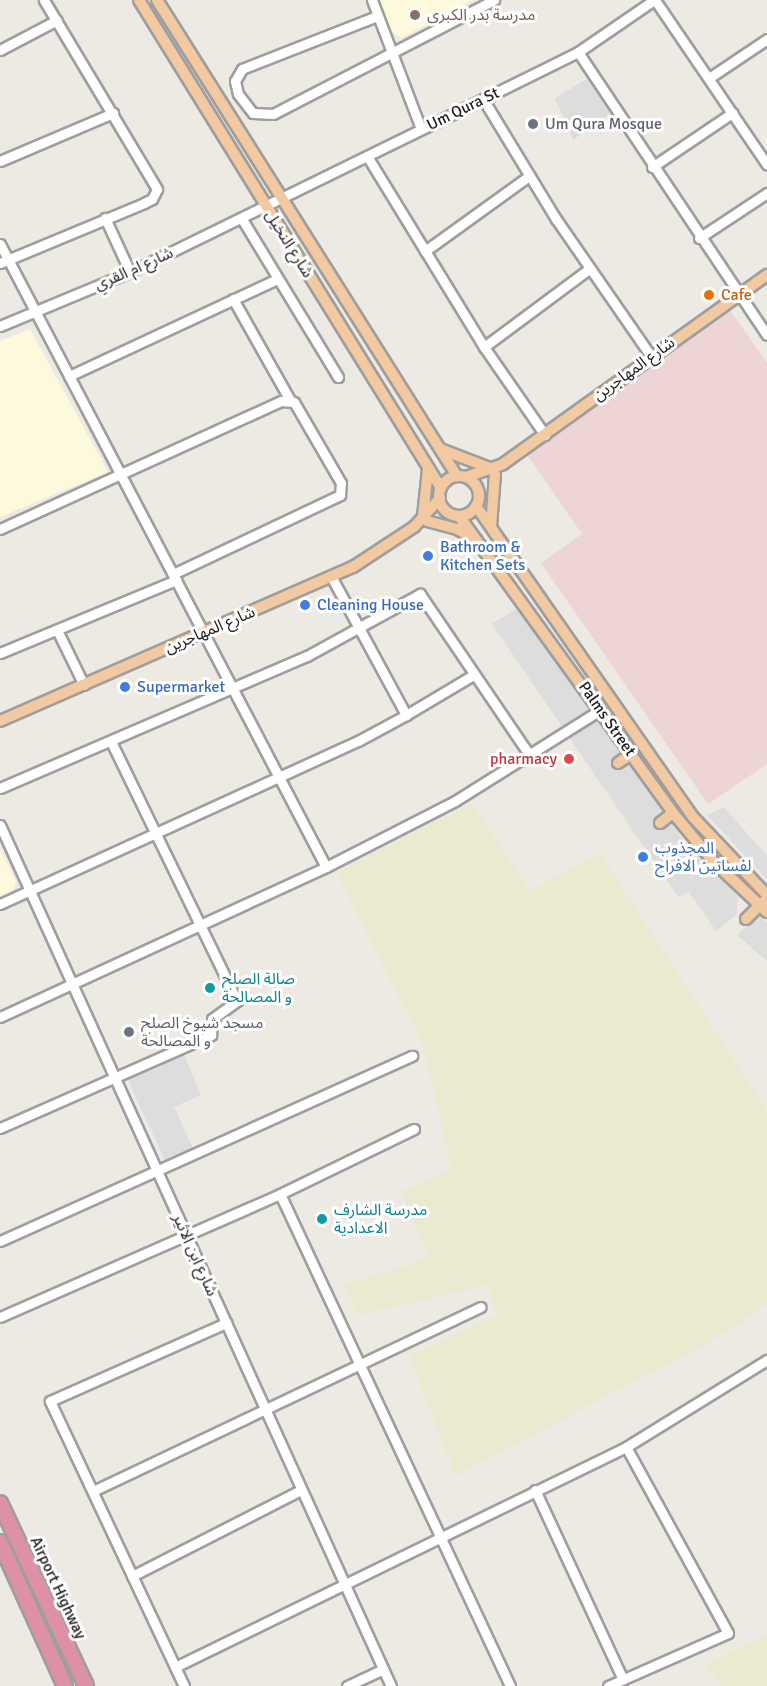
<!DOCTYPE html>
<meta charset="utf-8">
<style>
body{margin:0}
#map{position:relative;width:767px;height:1686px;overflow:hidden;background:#ede9e3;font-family:Signika,"Noto Sans Arabic",sans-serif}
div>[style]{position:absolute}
.commercial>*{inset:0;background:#edd4d5}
.education>*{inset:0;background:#fcf9dd}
.farmland>*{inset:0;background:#eaead0}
.parking>*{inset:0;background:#ddd}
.roads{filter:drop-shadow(2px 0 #9e9e9e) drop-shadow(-2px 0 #9e9e9e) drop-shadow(0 2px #9e9e9e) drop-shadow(0 -2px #9e9e9e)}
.minor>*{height:9px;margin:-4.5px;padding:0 4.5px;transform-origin:4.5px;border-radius:4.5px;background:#fff}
.major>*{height:10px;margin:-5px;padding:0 5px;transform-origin:5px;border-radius:5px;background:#f3c9a2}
.major>.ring{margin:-5px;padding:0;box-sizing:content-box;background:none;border:10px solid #f3c9a2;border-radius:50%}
.highway>*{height:14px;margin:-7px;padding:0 7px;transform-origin:7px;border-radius:7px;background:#de91a6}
.dots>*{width:16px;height:16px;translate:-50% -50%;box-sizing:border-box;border:3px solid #fff;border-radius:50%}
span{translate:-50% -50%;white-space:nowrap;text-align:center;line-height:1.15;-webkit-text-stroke:6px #fff;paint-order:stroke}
.education-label{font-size:16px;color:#785e54}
.left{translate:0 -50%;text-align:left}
.street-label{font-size:16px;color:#1d1d1d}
.worship-label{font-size:16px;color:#5b616d}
.food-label{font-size:16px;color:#c56008}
.shop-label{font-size:16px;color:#366cbe}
.health-label{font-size:16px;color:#be3a42}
.right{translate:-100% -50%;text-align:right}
.culture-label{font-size:16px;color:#0d838f}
</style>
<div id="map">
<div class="commercial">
<div style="clip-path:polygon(730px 310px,767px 363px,767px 764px,708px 804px,541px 563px,582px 534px,526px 453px)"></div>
</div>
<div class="education">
<div style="clip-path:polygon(380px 0,473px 0,401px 38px,388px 29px)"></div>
<div style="clip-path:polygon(30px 329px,108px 472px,0 517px,0 341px)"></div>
<div style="clip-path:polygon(0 848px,16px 882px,13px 891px,0 896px)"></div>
</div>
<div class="farmland">
<div style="clip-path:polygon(472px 803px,530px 891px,600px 853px,767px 1111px,767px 1304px,724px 1334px,456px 1476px,409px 1356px,496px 1316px,488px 1285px,357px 1315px,345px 1285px,429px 1258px,401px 1191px,452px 1170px,423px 1044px,336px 873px)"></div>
<div style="clip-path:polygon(767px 1634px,767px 1686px,721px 1686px,706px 1664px)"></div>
</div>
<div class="parking">
<div style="clip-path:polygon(587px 79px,610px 114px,573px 140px,555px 98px)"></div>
<div style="clip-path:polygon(518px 608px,683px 840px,738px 897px,736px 915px,716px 931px,689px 892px,678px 897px,492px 624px)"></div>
<div style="clip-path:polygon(724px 807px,767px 856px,767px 879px,707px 815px)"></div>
<div style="clip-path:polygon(758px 916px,767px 923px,767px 961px,737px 935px)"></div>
<div style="clip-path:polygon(184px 1055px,201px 1095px,174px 1107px,193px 1148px,165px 1161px,128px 1080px)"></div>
</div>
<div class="roads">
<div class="minor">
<div style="left:372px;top:0;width:138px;rotate:69.2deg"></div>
<div style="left:655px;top:0;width:199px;rotate:55.8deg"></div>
<div style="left:377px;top:16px;width:145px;rotate:158.6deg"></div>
<div style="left:242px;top:69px;width:14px;rotate:120deg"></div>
<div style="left:235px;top:81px;width:13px;rotate:77deg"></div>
<div style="left:238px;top:94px;width:24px;rotate:52deg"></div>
<div style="left:253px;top:113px;width:20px;rotate:3deg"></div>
<div style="left:273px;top:114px;width:249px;rotate:-27.3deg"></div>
<div style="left:0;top:50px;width:64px;rotate:-27.8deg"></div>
<div style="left:578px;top:52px;width:340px;rotate:56.3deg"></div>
<div style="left:709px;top:78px;width:70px;rotate:-33.9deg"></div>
<div style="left:483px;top:99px;width:140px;rotate:58.7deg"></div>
<div style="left:556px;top:219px;width:167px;rotate:55.3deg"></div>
<div style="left:367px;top:156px;width:224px;rotate:58.5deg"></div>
<div style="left:484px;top:347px;width:107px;rotate:55.3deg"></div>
<div style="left:0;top:161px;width:123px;rotate:-23deg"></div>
<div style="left:652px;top:167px;width:97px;rotate:-34deg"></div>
<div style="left:105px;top:218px;width:60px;rotate:65.2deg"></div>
<div style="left:242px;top:219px;width:185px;rotate:58.7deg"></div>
<div style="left:699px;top:238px;width:82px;rotate:-33.5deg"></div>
<div style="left:0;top:244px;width:703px;rotate:62.38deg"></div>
<div style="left:425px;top:251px;width:128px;rotate:-35.8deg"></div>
<div style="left:0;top:263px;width:156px;rotate:-22.6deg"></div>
<div style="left:144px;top:203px;width:9px;rotate:-27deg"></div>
<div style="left:152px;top:199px;width:11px;rotate:-63deg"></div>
<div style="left:157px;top:189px;width:220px;rotate:-120.9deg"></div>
<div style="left:233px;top:299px;width:116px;rotate:60.6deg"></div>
<div style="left:0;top:326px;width:141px;rotate:-22.6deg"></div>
<div style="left:130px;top:272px;width:393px;rotate:-26.1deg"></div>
<div style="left:483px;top:99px;width:106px;rotate:-26.3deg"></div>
<div style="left:578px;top:52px;width:92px;rotate:-34.4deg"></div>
<div style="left:484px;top:347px;width:131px;rotate:-36.6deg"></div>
<div style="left:69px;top:376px;width:230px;rotate:-25deg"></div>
<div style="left:0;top:529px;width:309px;rotate:-24.5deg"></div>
<div style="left:281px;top:401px;width:13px;rotate:4deg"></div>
<div style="left:294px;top:402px;width:94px;rotate:59.9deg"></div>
<div style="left:341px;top:483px;width:12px;rotate:95deg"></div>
<div style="left:340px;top:495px;width:185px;rotate:154.7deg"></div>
<div style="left:332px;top:578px;width:156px;rotate:61.6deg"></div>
<div style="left:406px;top:715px;width:78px;rotate:-30.8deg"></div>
<div style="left:57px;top:630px;width:61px;rotate:63.9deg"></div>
<div style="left:0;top:653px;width:191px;rotate:-22.5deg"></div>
<div style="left:0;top:788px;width:334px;rotate:-23.3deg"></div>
<div style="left:307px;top:656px;width:129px;rotate:-28.8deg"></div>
<div style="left:420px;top:594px;width:196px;rotate:55.8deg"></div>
<div style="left:0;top:825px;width:946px;rotate:65.58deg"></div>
<div style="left:0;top:904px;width:393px;rotate:-24.5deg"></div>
<div style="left:358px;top:741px;width:55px;rotate:-28.4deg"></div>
<div style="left:0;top:1017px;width:359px;rotate:-24.7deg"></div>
<div style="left:326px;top:867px;width:145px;rotate:-27.1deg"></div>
<div style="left:455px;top:801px;width:171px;rotate:-32.1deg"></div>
<div style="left:0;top:1128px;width:231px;rotate:-23.8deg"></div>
<div style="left:211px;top:1035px;width:16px;rotate:-86deg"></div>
<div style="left:212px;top:1019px;width:31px;rotate:-36deg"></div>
<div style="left:237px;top:1001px;width:289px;rotate:-115.9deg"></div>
<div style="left:280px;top:1194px;width:543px;rotate:64.94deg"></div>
<div style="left:0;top:1241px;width:452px;rotate:-24.2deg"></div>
<div style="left:0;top:1317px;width:306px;rotate:-23.7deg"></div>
<div style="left:280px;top:1194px;width:149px;rotate:-25.9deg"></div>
<div style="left:535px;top:1490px;width:209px;rotate:65.1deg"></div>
<div style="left:93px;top:1491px;width:429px;rotate:-25.4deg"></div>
<div style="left:132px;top:1576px;width:190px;rotate:-27deg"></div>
<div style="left:175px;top:1667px;width:502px;rotate:-26deg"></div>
<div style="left:626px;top:1447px;width:166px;rotate:-31.7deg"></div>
<div style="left:184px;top:1686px;width:315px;rotate:-115.2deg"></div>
<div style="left:50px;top:1401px;width:193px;rotate:-23.9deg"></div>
<div style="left:347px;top:1686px;width:40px;rotate:-25deg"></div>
<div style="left:608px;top:1686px;width:131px;rotate:-23.8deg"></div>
<div style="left:728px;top:1633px;width:212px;rotate:-118.7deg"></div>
</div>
<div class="major">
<div style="left:139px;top:0;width:574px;rotate:58.25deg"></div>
<div style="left:157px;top:0;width:563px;rotate:57.78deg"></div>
<div style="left:440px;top:449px;width:53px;rotate:20.8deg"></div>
<div class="ring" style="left:439px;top:476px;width:30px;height:30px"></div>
<div style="left:466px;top:477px;width:39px;rotate:-19deg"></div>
<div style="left:503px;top:464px;width:325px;rotate:-35.6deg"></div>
<div style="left:476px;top:506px;width:379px;rotate:55.1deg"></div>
<div style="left:693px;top:817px;width:108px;rotate:46.5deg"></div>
<div style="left:423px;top:516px;width:47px;rotate:-83.9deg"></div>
<div style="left:459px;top:516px;width:366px;rotate:54.2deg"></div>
<div style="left:673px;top:813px;width:64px;rotate:50.1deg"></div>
<div style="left:714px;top:862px;width:73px;rotate:43.3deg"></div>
<div style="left:427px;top:521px;width:31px;rotate:15deg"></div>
<div style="left:457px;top:529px;width:22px;rotate:30deg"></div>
<div style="left:491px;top:527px;width:53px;rotate:-85.7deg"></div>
<div style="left:0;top:721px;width:385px;rotate:-23.6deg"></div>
<div style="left:353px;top:567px;width:73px;rotate:-33.3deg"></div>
<div style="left:414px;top:527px;width:39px;rotate:-48deg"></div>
<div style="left:618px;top:763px;width:16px;rotate:-35deg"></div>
<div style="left:660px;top:823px;width:16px;rotate:-38deg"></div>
<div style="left:746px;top:919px;width:24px;rotate:-45deg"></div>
</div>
<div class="highway">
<div style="left:0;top:1503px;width:202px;rotate:64.8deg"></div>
<div style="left:0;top:1542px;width:158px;rotate:65.7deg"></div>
</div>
</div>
<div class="dots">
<div style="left:415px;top:15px;background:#8d6e63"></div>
<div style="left:533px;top:124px;background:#6b7280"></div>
<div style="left:709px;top:295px;background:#e8710a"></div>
<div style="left:428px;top:556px;background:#3f7fe0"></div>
<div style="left:305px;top:605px;background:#3f7fe0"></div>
<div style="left:125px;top:687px;background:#3f7fe0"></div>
<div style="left:569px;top:759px;background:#e0444e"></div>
<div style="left:643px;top:857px;background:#3f7fe0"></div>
<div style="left:210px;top:988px;background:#0f9aa8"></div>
<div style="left:129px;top:1032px;background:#6b7280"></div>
<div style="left:322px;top:1219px;background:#0f9aa8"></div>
</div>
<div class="education-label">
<span class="left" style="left:427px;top:15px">مدرسة بدر الكبرى</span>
</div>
<div class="street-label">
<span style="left:463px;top:109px;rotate:-26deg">Um Qura St</span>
<span style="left:289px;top:244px;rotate:58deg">شارع النخيل</span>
<span style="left:134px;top:269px;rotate:-24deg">شارع ام القري</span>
<span style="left:634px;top:369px;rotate:-36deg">شارع المهاجرين</span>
<span style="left:210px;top:630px;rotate:-23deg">شارع المهاجرين</span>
<span style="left:607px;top:719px;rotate:55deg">Palms Street</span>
<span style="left:195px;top:1255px;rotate:66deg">شارع ابن الاثير</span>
<span style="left:58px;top:1588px;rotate:65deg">Airport Highway</span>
</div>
<div class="worship-label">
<span class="left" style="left:545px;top:124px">Um Qura Mosque</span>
<span class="left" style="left:141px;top:1032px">مسجد شيوخ الصلح<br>و المصالحة</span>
</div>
<div class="food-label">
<span class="left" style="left:721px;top:295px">Cafe</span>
</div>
<div class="shop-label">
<span class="left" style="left:440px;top:556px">Bathroom &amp;<br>Kitchen Sets</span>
<span class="left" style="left:317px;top:605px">Cleaning House</span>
<span class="left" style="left:137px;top:687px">Supermarket</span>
<span class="left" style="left:655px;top:857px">المجذوب<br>لفساتين الافراح</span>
</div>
<div class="health-label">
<span class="right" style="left:557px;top:759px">pharmacy</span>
</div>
<div class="culture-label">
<span class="left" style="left:222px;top:988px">صالة الصلح<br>و المصالحة</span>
<span class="left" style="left:334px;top:1219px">مدرسة الشارف<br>الاعدادية</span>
</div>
</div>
